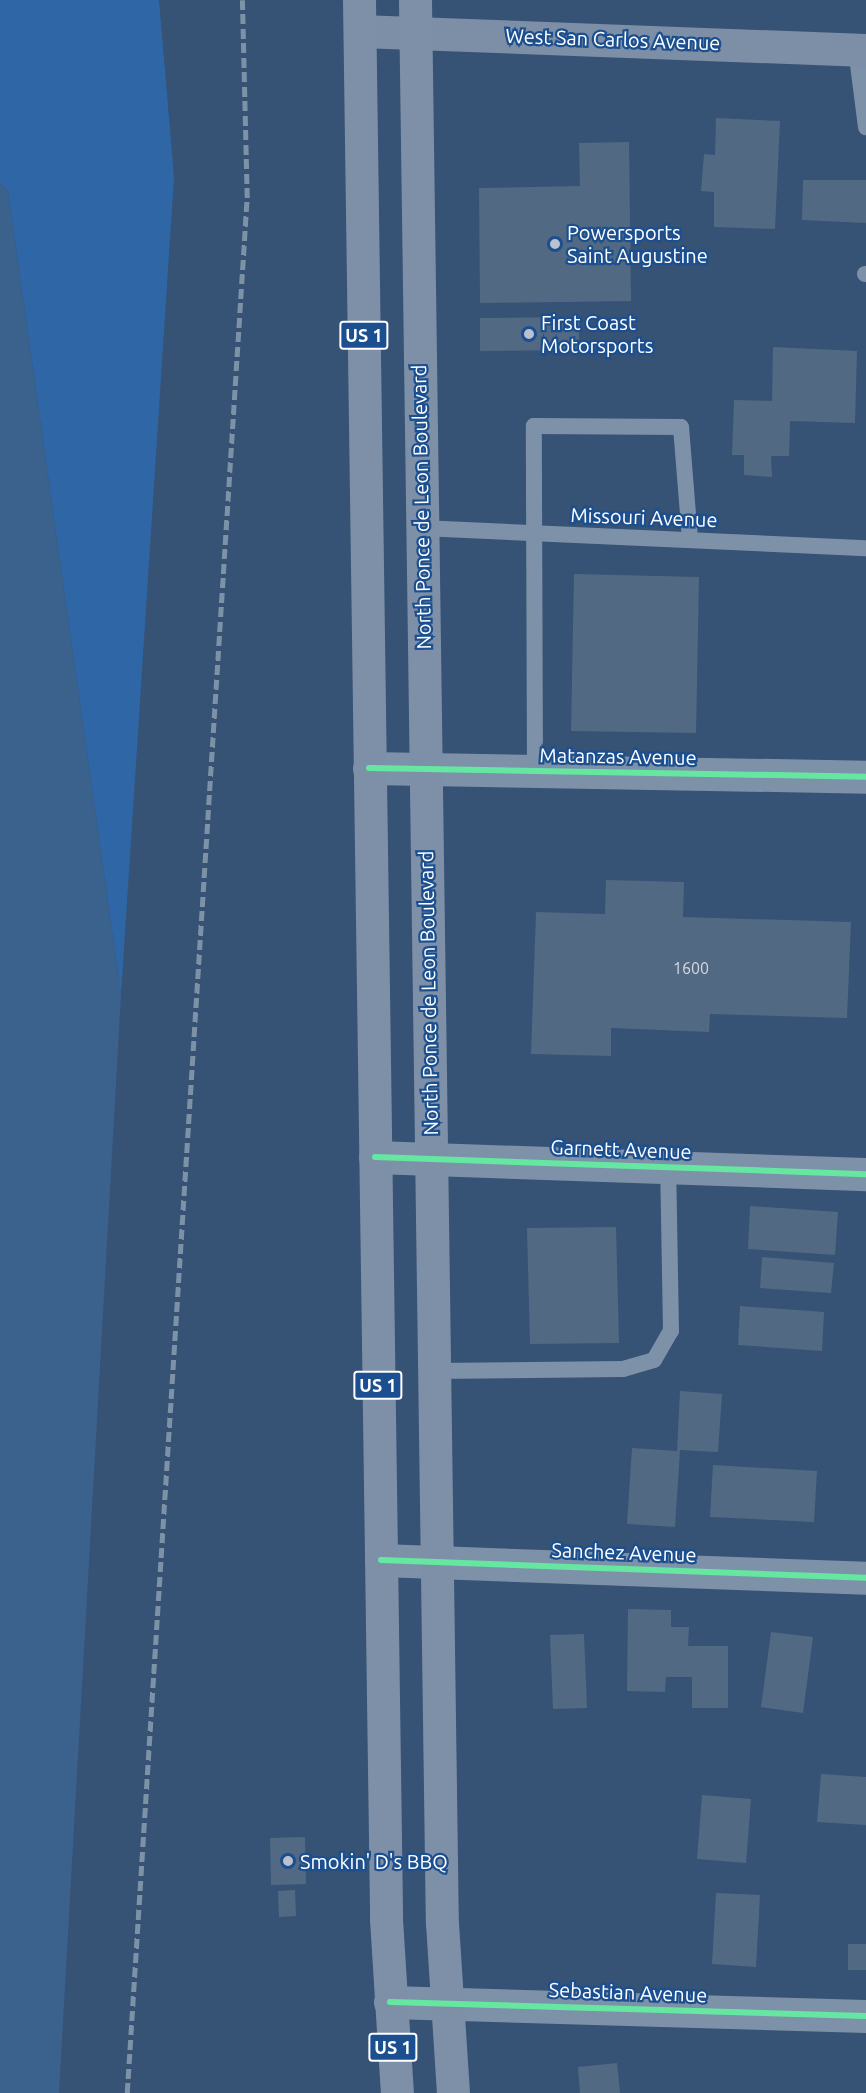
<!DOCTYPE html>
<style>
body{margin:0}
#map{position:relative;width:866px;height:2093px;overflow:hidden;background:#365274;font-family:Ubuntu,sans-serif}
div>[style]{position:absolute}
.green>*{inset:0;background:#2f66a5}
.water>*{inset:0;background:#3b618d}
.building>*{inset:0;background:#526984}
.service>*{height:16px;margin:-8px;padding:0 8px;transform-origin:8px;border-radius:8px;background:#7d92a8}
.minor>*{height:33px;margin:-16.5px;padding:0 16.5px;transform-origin:16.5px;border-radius:16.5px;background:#7d92a8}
.primary>*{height:33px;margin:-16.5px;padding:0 16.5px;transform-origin:16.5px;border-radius:16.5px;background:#7d8ea7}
.trunk>*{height:33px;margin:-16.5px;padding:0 16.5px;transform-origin:16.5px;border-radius:16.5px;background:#7e90a7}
.rail>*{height:4.5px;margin-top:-2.25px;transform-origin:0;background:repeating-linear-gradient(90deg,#7e92a7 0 10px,transparent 0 14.5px)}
.cycleway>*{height:6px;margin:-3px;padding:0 3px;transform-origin:3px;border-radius:3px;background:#66e7a1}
.dots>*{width:16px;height:16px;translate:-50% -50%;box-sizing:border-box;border:3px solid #1b4f8f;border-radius:50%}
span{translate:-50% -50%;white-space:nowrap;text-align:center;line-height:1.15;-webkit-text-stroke:4.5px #1b4f8f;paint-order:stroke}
.number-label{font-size:16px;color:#d4dae0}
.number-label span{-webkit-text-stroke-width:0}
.shield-label span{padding:2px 4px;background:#1b4f8f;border:2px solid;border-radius:4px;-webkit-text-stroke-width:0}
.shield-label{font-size:18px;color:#fff;font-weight:700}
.street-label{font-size:20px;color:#fff}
.poi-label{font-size:20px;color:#fff}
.left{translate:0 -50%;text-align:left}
</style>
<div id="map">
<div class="green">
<div style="clip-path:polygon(0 0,159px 0,174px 177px,121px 995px,8px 192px,0 183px)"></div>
</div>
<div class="water">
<div style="clip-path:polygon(0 183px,8px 192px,121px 995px,59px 2093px,0 2093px)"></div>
</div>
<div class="building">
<div style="clip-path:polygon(716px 118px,780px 121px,775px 229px,714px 227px,714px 192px,701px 191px,704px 154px,715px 155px)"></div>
<div style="clip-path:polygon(629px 142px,631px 301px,480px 303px,479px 188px,580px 186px,579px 143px)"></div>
<div style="clip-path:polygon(803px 180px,866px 180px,866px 223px,802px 220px)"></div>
<div style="clip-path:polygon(579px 317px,579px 350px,480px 351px,480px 318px)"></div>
<div style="clip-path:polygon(773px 347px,857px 351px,855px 423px,790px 421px,789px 456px,771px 456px,772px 477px,744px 475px,744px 455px,732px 455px,734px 400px,772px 401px)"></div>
<div style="clip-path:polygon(574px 574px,699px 577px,696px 733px,571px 731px)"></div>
<div style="clip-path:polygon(606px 880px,684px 882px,683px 917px,851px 922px,847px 1018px,710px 1014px,709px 1032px,611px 1028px,611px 1056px,531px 1054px,536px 912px,605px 914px)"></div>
<div style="clip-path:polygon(750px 1206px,838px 1212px,835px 1255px,748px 1249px)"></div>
<div style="clip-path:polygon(616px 1227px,619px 1343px,530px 1344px,527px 1228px)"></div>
<div style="clip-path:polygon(762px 1257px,834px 1263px,831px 1293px,760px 1288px)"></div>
<div style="clip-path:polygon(740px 1306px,824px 1312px,822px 1351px,738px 1345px)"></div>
<div style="clip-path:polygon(680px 1391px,722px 1394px,718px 1452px,680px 1450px,675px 1527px,627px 1524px,632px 1448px,677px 1451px)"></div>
<div style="clip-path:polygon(713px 1465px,817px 1471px,814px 1522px,710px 1517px)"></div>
<div style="clip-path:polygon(628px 1609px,671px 1610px,671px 1627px,689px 1627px,688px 1646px,728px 1646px,728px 1708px,692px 1708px,692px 1677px,666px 1677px,665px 1692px,627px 1691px)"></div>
<div style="clip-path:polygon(771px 1632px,813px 1637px,803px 1713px,761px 1707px)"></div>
<div style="clip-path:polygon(584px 1634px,587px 1708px,553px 1709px,550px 1635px)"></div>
<div style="clip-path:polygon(821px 1774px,866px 1777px,866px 1825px,817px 1822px)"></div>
<div style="clip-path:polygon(702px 1795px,751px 1799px,746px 1863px,697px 1859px)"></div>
<div style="clip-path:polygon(305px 1837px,306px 1884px,271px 1885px,270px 1838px)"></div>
<div style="clip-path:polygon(295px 1890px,296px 1916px,279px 1917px,278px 1891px)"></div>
<div style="clip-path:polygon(716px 1893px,760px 1895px,756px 1967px,712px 1964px)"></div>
<div style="clip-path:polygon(848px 1944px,866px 1944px,866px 1970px,848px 1970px)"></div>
<div style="clip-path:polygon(617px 2063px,620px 2093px,580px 2093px,578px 2067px)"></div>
</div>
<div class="service">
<div style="left:856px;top:49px;width:79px;rotate:82.7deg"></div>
<div style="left:865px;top:274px;width:1px"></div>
<div style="left:421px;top:528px;width:445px;rotate:2.6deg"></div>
<div style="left:535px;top:771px;width:345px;rotate:-90.2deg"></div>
<div style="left:534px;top:426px;width:147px;rotate:0.4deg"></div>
<div style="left:681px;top:427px;width:113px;rotate:85.4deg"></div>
<div style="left:433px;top:1371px;width:190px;rotate:-0.6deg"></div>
<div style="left:623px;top:1369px;width:32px;rotate:-16deg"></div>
<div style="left:654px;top:1360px;width:34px;rotate:-60deg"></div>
<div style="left:671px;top:1331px;width:164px;rotate:-91deg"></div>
</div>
<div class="minor">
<div style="left:369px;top:768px;width:497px;rotate:1deg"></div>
<div style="left:375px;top:1157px;width:491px;rotate:2deg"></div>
<div style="left:381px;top:1560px;width:485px;rotate:2.1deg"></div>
<div style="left:390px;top:2002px;width:476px;rotate:1.7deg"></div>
</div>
<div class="primary">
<div style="left:360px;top:31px;width:506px;rotate:2.15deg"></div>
</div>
<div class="trunk">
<div style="left:359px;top:0;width:1919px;rotate:89.19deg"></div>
<div style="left:386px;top:1919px;width:174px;rotate:86.4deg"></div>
<div style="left:415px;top:0;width:1923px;rotate:89.2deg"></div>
<div style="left:442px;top:1923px;width:170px;rotate:86.3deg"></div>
</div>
<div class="rail">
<div style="left:127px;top:2093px;width:1899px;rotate:-86.38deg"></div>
<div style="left:247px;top:198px;width:198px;rotate:-91.4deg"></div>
</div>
<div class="cycleway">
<div style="left:369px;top:768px;width:497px;rotate:1deg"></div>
<div style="left:375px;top:1157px;width:491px;rotate:2deg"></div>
<div style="left:381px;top:1560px;width:485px;rotate:2.1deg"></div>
<div style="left:390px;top:2002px;width:476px;rotate:1.7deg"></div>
</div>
<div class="dots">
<div style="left:555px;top:244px;background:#b9c2ce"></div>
<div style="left:529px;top:334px;background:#b9c2ce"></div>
<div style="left:288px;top:1861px;background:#b9c2ce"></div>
</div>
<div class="number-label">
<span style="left:691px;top:968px">1600</span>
</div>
<div class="shield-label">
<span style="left:364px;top:335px">US 1</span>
<span style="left:378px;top:1385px">US 1</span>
<span style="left:393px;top:2047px">US 1</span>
</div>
<div class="street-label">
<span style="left:613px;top:39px;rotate:2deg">West San Carlos Avenue</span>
<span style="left:421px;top:507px;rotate:-91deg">North Ponce de Leon Boulevard</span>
<span style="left:644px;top:517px;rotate:2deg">Missouri Avenue</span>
<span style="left:618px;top:756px;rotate:1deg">Matanzas Avenue</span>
<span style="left:428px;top:993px;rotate:-91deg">North Ponce de Leon Boulevard</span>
<span style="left:621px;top:1149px;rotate:2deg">Garnett Avenue</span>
<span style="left:624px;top:1552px;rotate:2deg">Sanchez Avenue</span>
<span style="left:628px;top:1992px;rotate:2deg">Sebastian Avenue</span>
</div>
<div class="poi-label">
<span class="left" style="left:567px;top:244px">Powersports<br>Saint Augustine</span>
<span class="left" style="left:541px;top:334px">First Coast<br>Motorsports</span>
<span class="left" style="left:300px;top:1861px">Smokin' D's BBQ</span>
</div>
</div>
